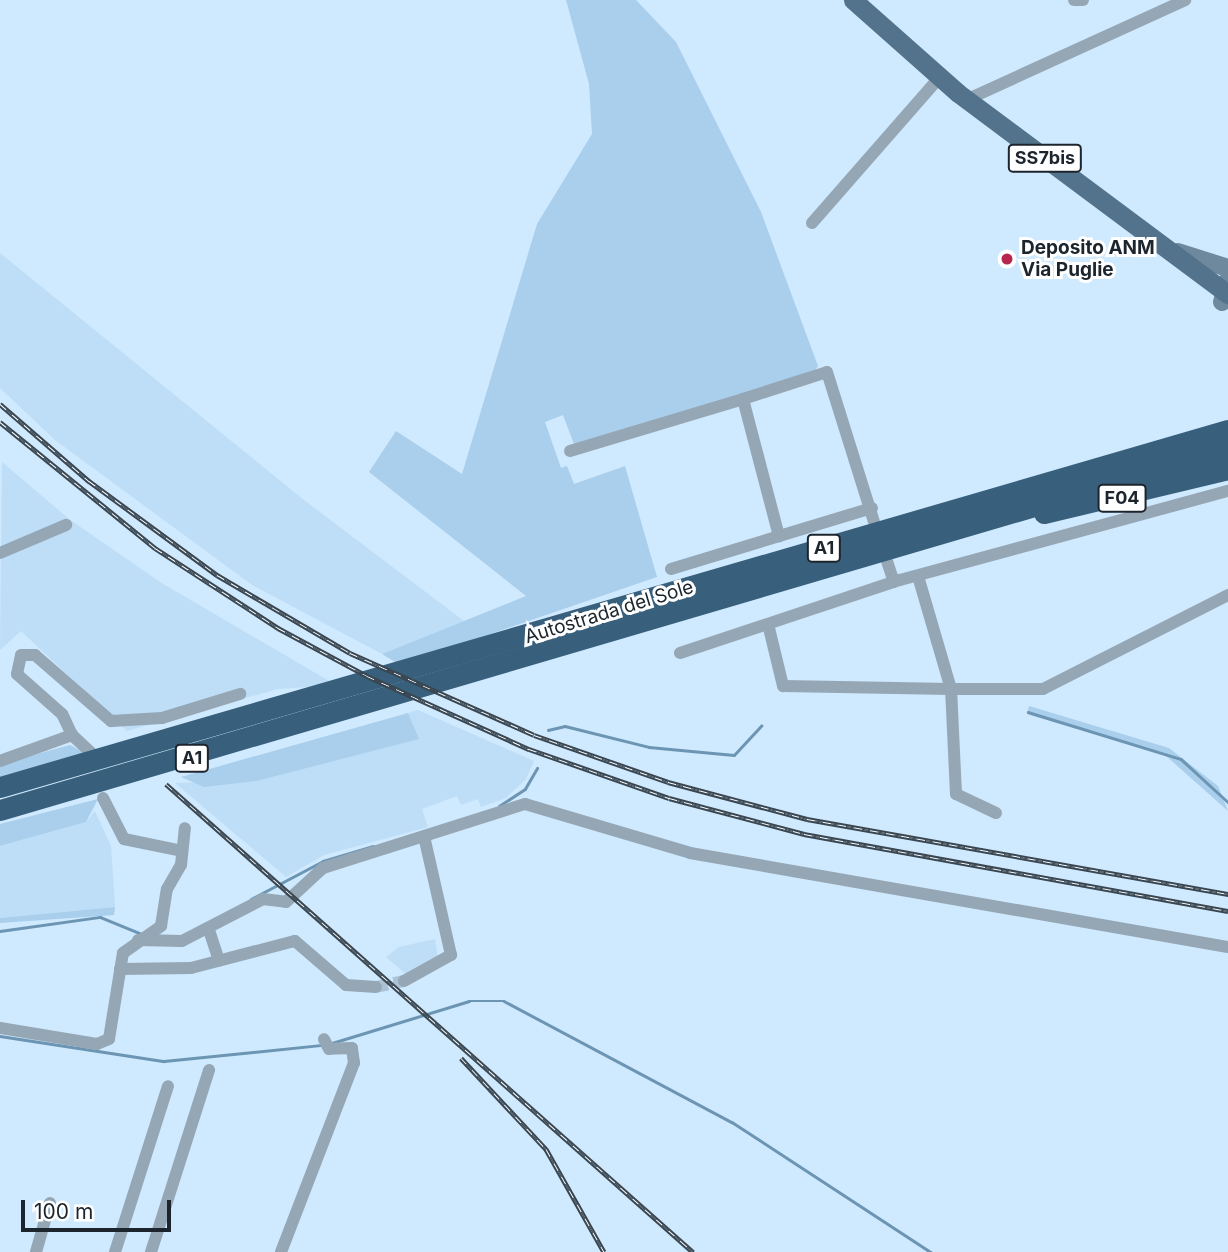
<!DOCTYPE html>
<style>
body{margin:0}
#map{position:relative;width:1228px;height:1252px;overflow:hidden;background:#cfe9fe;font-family:Inter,sans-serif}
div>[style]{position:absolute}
.built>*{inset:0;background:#bedef7}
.green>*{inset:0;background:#a9cfec}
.stream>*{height:2.5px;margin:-1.25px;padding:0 1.25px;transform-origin:1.25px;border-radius:1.25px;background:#6c95b4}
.street-tunnel>*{height:12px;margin-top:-6px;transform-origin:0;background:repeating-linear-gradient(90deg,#abc2d4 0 12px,transparent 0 18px)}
.street>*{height:12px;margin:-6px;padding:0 6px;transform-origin:6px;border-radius:6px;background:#95a7b5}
.secondary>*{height:18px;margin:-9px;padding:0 9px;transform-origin:9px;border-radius:9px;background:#6e899d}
.primary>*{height:19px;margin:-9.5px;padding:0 9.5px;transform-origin:9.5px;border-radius:9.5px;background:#52738b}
.highway>*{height:21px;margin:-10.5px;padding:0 10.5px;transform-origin:10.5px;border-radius:10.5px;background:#38607c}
.rail>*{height:5px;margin-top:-2.5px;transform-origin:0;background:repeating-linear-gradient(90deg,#fff 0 8px,#3a4650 0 16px);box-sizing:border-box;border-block:2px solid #3a4650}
.dots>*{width:19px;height:19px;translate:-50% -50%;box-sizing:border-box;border:4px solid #fff;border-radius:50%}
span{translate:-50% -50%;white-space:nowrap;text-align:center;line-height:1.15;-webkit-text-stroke:6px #fff;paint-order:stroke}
.shield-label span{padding:2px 5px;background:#fff;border:2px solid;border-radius:5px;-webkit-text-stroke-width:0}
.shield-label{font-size:18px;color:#1c252d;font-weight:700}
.poi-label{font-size:19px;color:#1c252d;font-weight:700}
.left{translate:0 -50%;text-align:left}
.street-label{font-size:19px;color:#1c252d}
.scale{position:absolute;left:21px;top:1200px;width:150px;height:32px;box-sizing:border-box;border:4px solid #1c252d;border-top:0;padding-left:9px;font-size:21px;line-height:24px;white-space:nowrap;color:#1c252d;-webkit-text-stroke:5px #fff;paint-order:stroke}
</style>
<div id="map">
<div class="built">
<div style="clip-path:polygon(0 253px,304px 500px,464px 621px,382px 654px,252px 585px,55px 440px,0 388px)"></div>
<div style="clip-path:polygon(2px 462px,69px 519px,160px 582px,336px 685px,278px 689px,127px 731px,21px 631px,0 650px)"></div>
<div style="clip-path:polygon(418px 710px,534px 761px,526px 779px,506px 798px,481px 807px,478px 799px,461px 805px,457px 796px,422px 809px,428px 827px,324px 855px,286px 877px,175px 783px,257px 781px,418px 739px,408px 713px)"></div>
<div style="clip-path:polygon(95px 811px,111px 846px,115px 907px,0 918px,0 846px,86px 822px)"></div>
<div style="clip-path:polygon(435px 939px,439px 966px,414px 981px,386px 957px,399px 947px)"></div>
</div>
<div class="green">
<div style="clip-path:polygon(566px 0,636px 0,676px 42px,761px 212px,818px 366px,812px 375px,574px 444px,563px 415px,545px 422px,561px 468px,567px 466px,574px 484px,625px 466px,657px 577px,400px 665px,382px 654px,526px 596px,369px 472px,396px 431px,462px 474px,537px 224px,592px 134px,589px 84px)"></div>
<div style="clip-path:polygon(1029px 706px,1169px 748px,1218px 786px,1228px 811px,1165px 755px,1027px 714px)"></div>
<div style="clip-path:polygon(408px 713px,419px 739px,257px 781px,204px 787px,181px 777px)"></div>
<div style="clip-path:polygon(70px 745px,87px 754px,0 782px,0 764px)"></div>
<div style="clip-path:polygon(98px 799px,86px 822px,0 846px,0 824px)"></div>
<div style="clip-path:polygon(115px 907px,114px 915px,0 923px,0 918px)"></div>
</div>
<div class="stream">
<div style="left:1028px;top:712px;width:160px;rotate:17.1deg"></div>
<div style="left:1181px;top:759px;width:64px;rotate:42.5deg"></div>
<div style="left:548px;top:730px;width:17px;rotate:-13deg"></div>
<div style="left:565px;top:726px;width:87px;rotate:14deg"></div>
<div style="left:649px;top:747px;width:85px;rotate:5.4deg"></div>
<div style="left:734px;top:755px;width:40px;rotate:-47deg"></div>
<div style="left:499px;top:806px;width:31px;rotate:-33deg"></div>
<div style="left:525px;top:789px;width:24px;rotate:-60deg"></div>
<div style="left:251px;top:899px;width:81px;rotate:-27.8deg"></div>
<div style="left:323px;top:861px;width:52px;rotate:-16.7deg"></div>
<div style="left:0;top:931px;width:101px;rotate:-8deg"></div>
<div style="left:100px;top:917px;width:45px;rotate:22deg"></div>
<div style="left:0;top:1036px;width:166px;rotate:8.7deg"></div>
<div style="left:164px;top:1061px;width:159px;rotate:-5.8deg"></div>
<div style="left:332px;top:1043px;width:143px;rotate:-17deg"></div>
<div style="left:469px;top:1001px;width:35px"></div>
<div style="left:504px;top:1001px;width:258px;rotate:28deg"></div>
<div style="left:732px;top:1122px;width:238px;rotate:33.2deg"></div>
</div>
<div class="street-tunnel">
<div style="left:376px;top:987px;width:29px;rotate:-12deg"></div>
</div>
<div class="street">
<div style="left:1074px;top:0;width:9px"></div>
<div style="left:966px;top:100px;width:241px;rotate:-24.5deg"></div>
<div style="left:812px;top:223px;width:194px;rotate:-48.8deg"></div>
<div style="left:743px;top:399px;width:88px;rotate:-17.8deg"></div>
<div style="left:827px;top:372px;width:157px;rotate:72.6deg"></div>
<div style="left:570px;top:451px;width:181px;rotate:-16.7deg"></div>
<div style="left:743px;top:399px;width:142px;rotate:75.3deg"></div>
<div style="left:0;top:553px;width:72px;rotate:-23deg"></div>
<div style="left:887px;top:561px;width:22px;rotate:72deg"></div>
<div style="left:671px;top:569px;width:210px;rotate:-16.9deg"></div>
<div style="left:768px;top:624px;width:64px;rotate:76.4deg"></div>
<div style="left:783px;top:686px;width:168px;rotate:1deg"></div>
<div style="left:951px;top:689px;width:118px;rotate:-106.3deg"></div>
<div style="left:680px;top:653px;width:232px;rotate:-18.4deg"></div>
<div style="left:900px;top:580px;width:340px;rotate:-15.2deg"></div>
<div style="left:72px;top:735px;width:23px;rotate:-115deg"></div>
<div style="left:62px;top:714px;width:60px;rotate:-138.4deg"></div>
<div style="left:17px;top:674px;width:19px;rotate:-78deg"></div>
<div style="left:21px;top:655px;width:14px"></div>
<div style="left:35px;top:655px;width:101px;rotate:41deg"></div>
<div style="left:111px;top:721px;width:51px;rotate:-3.4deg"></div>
<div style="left:162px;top:718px;width:82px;rotate:-17.1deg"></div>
<div style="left:72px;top:735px;width:26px;rotate:43deg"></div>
<div style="left:0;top:761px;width:77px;rotate:-19.9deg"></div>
<div style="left:103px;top:798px;width:46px;rotate:62.9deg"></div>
<div style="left:124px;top:839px;width:59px;rotate:11.7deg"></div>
<div style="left:996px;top:813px;width:44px;rotate:-154.6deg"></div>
<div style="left:956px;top:794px;width:105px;rotate:-92.7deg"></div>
<div style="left:951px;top:689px;width:92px"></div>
<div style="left:1043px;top:689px;width:208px;rotate:-26.9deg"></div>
<div style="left:209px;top:930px;width:32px;rotate:72deg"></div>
<div style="left:138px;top:940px;width:44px;rotate:1.3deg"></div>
<div style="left:182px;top:941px;width:91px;rotate:-27.4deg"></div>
<div style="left:263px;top:899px;width:23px;rotate:7deg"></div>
<div style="left:286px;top:902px;width:50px;rotate:-42.6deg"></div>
<div style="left:323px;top:868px;width:212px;rotate:-17.6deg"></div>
<div style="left:525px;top:804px;width:172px;rotate:16.5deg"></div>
<div style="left:690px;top:853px;width:546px;rotate:9.91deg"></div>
<div style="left:120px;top:969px;width:71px;rotate:-0.8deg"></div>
<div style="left:191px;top:968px;width:107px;rotate:-14.6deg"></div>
<div style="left:295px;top:941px;width:67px;rotate:40.8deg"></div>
<div style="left:346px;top:985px;width:30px;rotate:4deg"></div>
<div style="left:404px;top:981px;width:54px;rotate:-29deg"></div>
<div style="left:451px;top:955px;width:117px;rotate:-102.8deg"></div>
<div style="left:0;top:1028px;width:98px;rotate:9.4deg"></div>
<div style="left:97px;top:1044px;width:13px;rotate:-23deg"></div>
<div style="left:109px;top:1039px;width:87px;rotate:-80.8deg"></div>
<div style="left:123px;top:953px;width:47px;rotate:-35.4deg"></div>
<div style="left:161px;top:926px;width:37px;rotate:-81deg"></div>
<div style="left:167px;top:889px;width:28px;rotate:-60deg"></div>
<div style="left:181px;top:865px;width:37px;rotate:-84deg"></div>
<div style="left:36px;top:1252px;width:51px;rotate:-74.1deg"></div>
<div style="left:115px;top:1252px;width:174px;rotate:-72.3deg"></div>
<div style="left:151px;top:1252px;width:191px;rotate:-72.3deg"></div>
<div style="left:281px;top:1252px;width:203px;rotate:-68.9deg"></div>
<div style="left:354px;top:1063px;width:15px;rotate:-98deg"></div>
<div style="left:352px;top:1048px;width:23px;rotate:178deg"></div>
<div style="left:329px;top:1049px;width:11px;rotate:-117deg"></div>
</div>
<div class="secondary">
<div style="left:1178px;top:252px;width:52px;rotate:17.7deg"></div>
<div style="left:1222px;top:302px;width:23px;rotate:-75deg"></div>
</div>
<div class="primary">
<div style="left:853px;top:0;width:140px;rotate:41.5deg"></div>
<div style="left:958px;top:93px;width:337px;rotate:36.7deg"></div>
</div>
<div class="highway">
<div style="left:1044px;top:513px;width:189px;rotate:-13.4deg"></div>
<div style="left:0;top:787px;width:1279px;rotate:-16.21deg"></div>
<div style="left:0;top:810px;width:1280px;rotate:-16.38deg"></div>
</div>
<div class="rail">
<div style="left:0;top:404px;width:118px;rotate:40.9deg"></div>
<div style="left:89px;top:481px;width:159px;rotate:36.3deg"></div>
<div style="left:217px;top:575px;width:154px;rotate:30.4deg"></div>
<div style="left:350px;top:653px;width:201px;rotate:24deg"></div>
<div style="left:534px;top:735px;width:142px;rotate:19.3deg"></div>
<div style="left:668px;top:782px;width:144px;rotate:14.9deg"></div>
<div style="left:807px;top:819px;width:428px;rotate:10.1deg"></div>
<div style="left:0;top:422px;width:200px;rotate:39.1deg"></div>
<div style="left:155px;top:548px;width:147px;rotate:33deg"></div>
<div style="left:278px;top:628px;width:101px;rotate:28.3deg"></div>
<div style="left:367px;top:676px;width:178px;rotate:24.3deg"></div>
<div style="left:529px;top:749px;width:148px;rotate:19.3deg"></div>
<div style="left:669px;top:798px;width:140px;rotate:14.9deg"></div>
<div style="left:804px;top:834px;width:431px;rotate:10.3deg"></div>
<div style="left:166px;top:784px;width:705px;rotate:41.61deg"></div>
<div style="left:461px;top:1058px;width:125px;rotate:47deg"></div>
<div style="left:546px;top:1149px;width:118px;rotate:60.6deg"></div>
</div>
<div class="dots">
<div style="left:1007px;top:259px;background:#b7264c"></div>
</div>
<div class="shield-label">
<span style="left:1045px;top:158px">SS7bis</span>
<span style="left:1122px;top:498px">F04</span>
<span style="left:824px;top:548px">A1</span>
<span style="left:192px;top:758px">A1</span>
</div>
<div class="poi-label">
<span class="left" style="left:1021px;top:259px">Deposito ANM<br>Via Puglie</span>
</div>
<div class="street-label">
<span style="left:609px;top:612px;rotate:-17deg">Autostrada del Sole</span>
</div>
<div class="scale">100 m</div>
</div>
